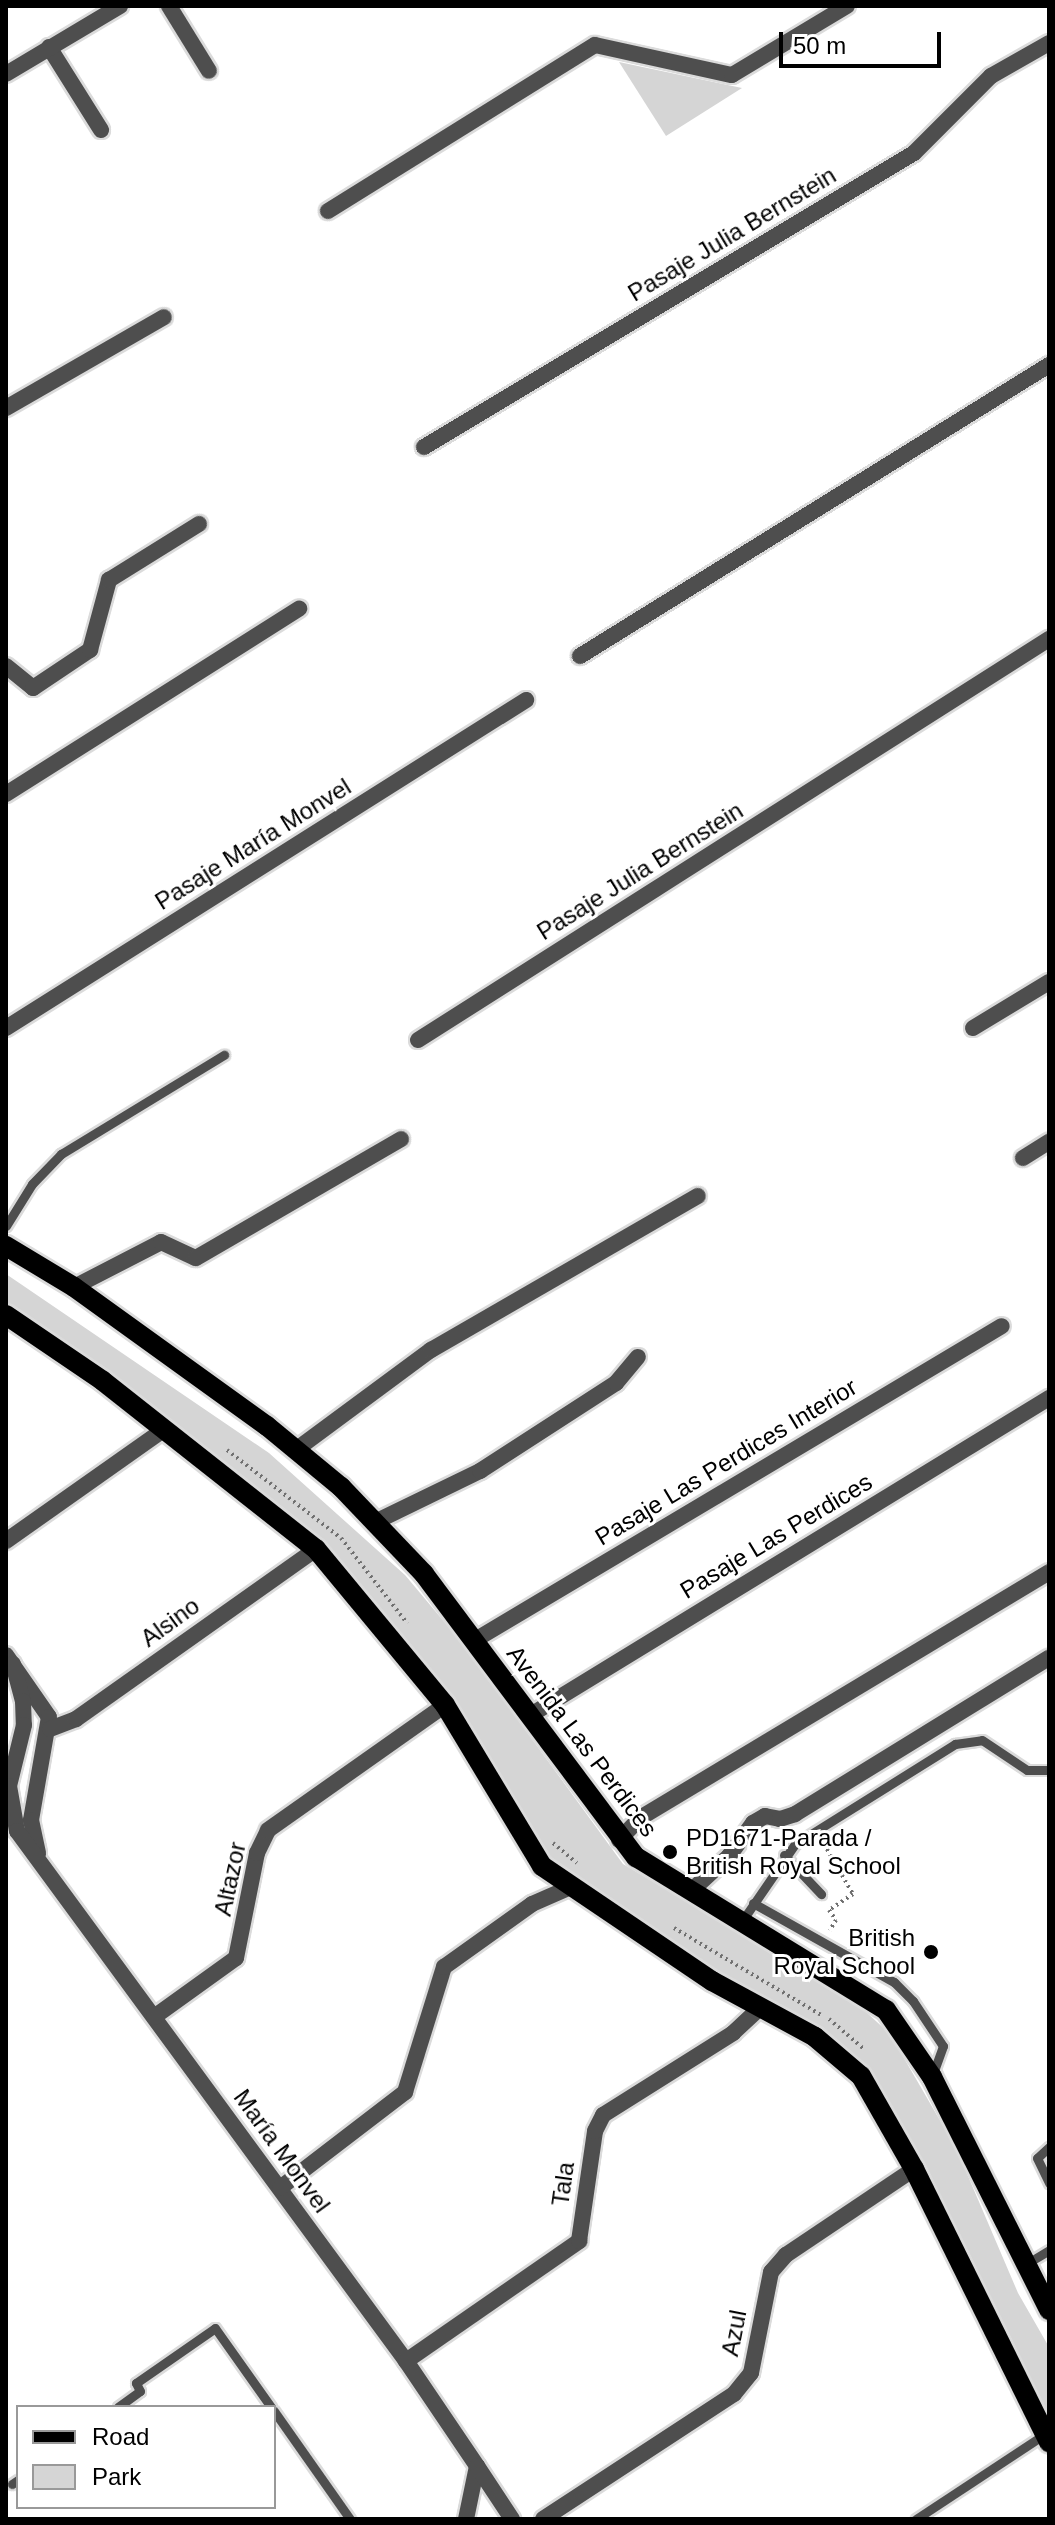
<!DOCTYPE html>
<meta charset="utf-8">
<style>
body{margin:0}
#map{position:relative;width:1055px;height:2525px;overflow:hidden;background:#fff;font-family:Helvetica,sans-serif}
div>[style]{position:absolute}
.green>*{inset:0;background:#d5d5d5}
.path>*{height:4px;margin-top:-2px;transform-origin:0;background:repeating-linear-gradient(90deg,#707070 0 2px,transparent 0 6px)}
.roads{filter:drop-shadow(2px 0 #dbdbdb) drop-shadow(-2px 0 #dbdbdb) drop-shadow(0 2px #dbdbdb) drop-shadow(0 -2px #dbdbdb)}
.service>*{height:9px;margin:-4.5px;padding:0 4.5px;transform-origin:4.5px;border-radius:4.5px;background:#4e4e4e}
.minor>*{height:16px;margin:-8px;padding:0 8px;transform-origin:8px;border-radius:8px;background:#4e4e4e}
.primary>*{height:20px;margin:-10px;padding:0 10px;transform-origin:10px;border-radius:10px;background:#000}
.dots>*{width:22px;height:22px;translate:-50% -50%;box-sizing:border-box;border:4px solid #fff;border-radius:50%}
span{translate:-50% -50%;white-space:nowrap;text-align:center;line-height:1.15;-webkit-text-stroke:6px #fff;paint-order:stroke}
.street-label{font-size:24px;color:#000}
.poi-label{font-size:24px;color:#000}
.left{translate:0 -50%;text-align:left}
.right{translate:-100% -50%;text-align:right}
.frame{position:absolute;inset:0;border:8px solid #000;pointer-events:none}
.legend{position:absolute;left:16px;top:2405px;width:260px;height:104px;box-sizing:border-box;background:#fff;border:2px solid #999;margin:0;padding:10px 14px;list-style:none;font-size:24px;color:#000}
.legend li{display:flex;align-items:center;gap:16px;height:40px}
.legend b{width:40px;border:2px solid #999}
.scale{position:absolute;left:779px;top:32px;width:162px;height:36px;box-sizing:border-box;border:4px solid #000;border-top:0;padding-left:10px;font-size:24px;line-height:28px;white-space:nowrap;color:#000;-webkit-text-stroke:6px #fff;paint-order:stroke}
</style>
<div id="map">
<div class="green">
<div style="clip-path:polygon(619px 62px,742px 88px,666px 136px)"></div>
<div style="clip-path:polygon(6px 1274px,269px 1453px,405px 1575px,462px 1643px,623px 1864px,852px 1999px,890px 2034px,956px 2148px,1018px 2293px,1049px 2347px,1049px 2425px,869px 2075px,548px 1858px,447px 1695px,340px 1560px,124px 1384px,6px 1306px)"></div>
</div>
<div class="path">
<div style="left:227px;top:1450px;width:144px;rotate:37.7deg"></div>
<div style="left:341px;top:1538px;width:108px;rotate:52.2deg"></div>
<div style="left:553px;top:1843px;width:31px;rotate:40deg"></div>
<div style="left:824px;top:1844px;width:58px;rotate:59.9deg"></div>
<div style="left:853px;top:1894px;width:29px;rotate:146deg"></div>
<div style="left:829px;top:1910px;width:12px;rotate:55deg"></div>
<div style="left:836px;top:1920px;width:12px;rotate:121deg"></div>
<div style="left:674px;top:1928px;width:171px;rotate:30.6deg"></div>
<div style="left:829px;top:2019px;width:46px;rotate:40.6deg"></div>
</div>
<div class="roads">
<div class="service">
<div style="left:6px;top:1226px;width:49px;rotate:-58.2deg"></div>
<div style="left:32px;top:1184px;width:42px;rotate:-46deg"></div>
<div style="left:61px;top:1154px;width:191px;rotate:-31.3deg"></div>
<div style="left:784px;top:1855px;width:54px;rotate:46.5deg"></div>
<div style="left:753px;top:1903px;width:162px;rotate:29.3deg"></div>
<div style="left:894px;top:1982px;width:27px;rotate:45deg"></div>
<div style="left:913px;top:2001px;width:54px;rotate:56.3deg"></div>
<div style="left:943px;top:2046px;width:30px;rotate:110deg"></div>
<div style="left:742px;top:1921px;width:93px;rotate:-55.5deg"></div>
<div style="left:795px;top:1844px;width:189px;rotate:-32deg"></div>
<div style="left:955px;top:1744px;width:27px;rotate:-8deg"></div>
<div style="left:982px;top:1740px;width:54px;rotate:33.7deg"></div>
<div style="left:1027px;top:1770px;width:20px"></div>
<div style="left:1049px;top:2147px;width:16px;rotate:137deg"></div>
<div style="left:1037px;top:2158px;width:28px;rotate:64deg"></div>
<div style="left:1026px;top:2264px;width:27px;rotate:-31deg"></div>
<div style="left:118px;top:2407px;width:27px;rotate:-36deg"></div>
<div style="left:140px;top:2391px;width:9px;rotate:-117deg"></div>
<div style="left:136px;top:2383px;width:96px;rotate:-34.8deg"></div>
<div style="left:215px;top:2328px;width:97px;rotate:54.7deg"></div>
<div style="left:274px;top:2411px;width:132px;rotate:54.9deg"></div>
<div style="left:12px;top:2484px;width:7px;rotate:-34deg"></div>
<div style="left:916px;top:2519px;width:154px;rotate:-33.4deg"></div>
</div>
<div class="minor">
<div style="left:169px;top:6px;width:76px;rotate:58.4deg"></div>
<div style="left:49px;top:47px;width:98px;rotate:57.9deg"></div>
<div style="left:6px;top:74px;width:133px;rotate:-30.8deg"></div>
<div style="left:328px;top:211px;width:314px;rotate:-31.9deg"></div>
<div style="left:595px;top:45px;width:140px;rotate:12.4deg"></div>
<div style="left:732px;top:75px;width:134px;rotate:-31deg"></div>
<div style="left:6px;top:408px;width:182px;rotate:-29.9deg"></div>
<div style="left:424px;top:447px;width:571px;rotate:-30.96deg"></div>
<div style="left:914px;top:153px;width:109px;rotate:-45deg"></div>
<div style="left:991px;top:76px;width:67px;rotate:-29.6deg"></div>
<div style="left:580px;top:656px;width:552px;rotate:-31.82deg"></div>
<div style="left:6px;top:666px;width:35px;rotate:39deg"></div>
<div style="left:33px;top:688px;width:69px;rotate:-33.7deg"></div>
<div style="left:90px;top:650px;width:73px;rotate:-74.8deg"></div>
<div style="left:109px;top:580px;width:106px;rotate:-31.9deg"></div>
<div style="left:6px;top:794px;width:347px;rotate:-32.3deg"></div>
<div style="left:6px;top:1028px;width:615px;rotate:-32.24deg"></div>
<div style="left:973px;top:1028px;width:89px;rotate:-31.2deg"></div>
<div style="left:418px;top:1040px;width:748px;rotate:-32.44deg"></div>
<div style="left:1023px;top:1158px;width:31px;rotate:-32deg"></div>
<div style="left:74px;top:1287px;width:98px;rotate:-27.3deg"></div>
<div style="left:161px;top:1242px;width:38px;rotate:25deg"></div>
<div style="left:196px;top:1258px;width:237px;rotate:-30.1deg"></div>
<div style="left:297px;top:1449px;width:167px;rotate:-36.5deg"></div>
<div style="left:431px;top:1350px;width:308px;rotate:-30deg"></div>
<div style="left:375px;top:1522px;width:117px;rotate:-25.9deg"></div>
<div style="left:480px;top:1471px;width:162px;rotate:-32.9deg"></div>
<div style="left:616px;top:1383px;width:34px;rotate:-50deg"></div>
<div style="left:6px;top:1541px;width:194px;rotate:-35.2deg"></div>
<div style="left:475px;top:1640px;width:613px;rotate:-30.79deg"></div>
<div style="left:6px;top:1655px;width:75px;rotate:55.3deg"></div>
<div style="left:49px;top:1717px;width:105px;rotate:99.9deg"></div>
<div style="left:31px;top:1820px;width:34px;rotate:78deg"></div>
<div style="left:13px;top:1664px;width:38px;rotate:75deg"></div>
<div style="left:23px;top:1701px;width:24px;rotate:88deg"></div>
<div style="left:24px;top:1725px;width:63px;rotate:103.8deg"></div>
<div style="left:9px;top:1786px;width:46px;rotate:79.9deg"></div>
<div style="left:17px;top:1831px;width:657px;rotate:53.72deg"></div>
<div style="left:406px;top:2361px;width:127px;rotate:55.9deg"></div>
<div style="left:477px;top:2466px;width:54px;rotate:101.7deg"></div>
<div style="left:529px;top:1716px;width:610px;rotate:-31.45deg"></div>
<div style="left:50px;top:1729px;width:28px;rotate:-21deg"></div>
<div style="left:76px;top:1719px;width:294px;rotate:-35.3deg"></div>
<div style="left:619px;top:1840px;width:30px;rotate:-46deg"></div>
<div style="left:640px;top:1818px;width:477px;rotate:-31deg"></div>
<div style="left:691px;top:1891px;width:52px;rotate:-42.6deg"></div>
<div style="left:729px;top:1856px;width:41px;rotate:-54deg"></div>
<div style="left:753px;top:1823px;width:14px;rotate:-30deg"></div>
<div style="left:765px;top:1816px;width:15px;rotate:11deg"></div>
<div style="left:780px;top:1819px;width:16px;rotate:-18deg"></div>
<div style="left:795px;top:1814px;width:298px;rotate:-31.6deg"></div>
<div style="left:154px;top:2017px;width:101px;rotate:-35.7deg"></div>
<div style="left:236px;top:1958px;width:107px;rotate:-78.7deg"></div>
<div style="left:257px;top:1853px;width:25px;rotate:-64deg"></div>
<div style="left:268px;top:1830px;width:217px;rotate:-35.2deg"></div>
<div style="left:280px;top:2188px;width:158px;rotate:-37.5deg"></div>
<div style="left:405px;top:2092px;width:131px;rotate:-72.7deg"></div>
<div style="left:444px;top:1967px;width:108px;rotate:-35.6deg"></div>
<div style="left:532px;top:1904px;width:43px;rotate:-23.6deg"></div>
<div style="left:406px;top:2361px;width:211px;rotate:-34.7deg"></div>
<div style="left:579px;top:2241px;width:111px;rotate:-81.7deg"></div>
<div style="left:595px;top:2131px;width:18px;rotate:-63deg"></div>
<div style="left:603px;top:2115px;width:154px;rotate:-32.2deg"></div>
<div style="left:733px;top:2033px;width:35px;rotate:-43deg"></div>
<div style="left:477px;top:2466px;width:64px;rotate:56.6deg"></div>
<div style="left:543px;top:2519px;width:228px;rotate:-33.2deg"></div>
<div style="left:734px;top:2394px;width:27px;rotate:-51deg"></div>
<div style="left:751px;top:2373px;width:103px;rotate:-78.8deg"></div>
<div style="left:771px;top:2272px;width:23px;rotate:-49deg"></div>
<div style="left:786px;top:2255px;width:154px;rotate:-33.9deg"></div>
</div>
<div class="primary">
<div style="left:6px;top:1246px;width:79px;rotate:31.1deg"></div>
<div style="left:74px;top:1287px;width:238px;rotate:35.8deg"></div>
<div style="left:267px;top:1426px;width:96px;rotate:39.5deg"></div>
<div style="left:341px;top:1487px;width:120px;rotate:46.3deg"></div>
<div style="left:424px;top:1574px;width:354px;rotate:53.2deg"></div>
<div style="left:636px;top:1857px;width:293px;rotate:31.5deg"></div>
<div style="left:886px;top:2010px;width:81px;rotate:55.5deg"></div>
<div style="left:932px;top:2077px;width:261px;rotate:63.3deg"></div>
<div style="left:6px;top:1315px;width:117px;rotate:34.2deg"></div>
<div style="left:103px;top:1381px;width:271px;rotate:38.3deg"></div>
<div style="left:316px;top:1549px;width:202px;rotate:50.4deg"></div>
<div style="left:445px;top:1705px;width:188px;rotate:58.9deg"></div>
<div style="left:542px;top:1866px;width:205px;rotate:34.1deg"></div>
<div style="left:712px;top:1981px;width:117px;rotate:28.5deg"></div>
<div style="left:815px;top:2037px;width:60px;rotate:40.3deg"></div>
<div style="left:861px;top:2076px;width:107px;rotate:60.3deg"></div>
<div style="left:914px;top:2169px;width:305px;rotate:63.7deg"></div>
</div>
</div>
<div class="dots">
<div style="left:670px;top:1852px;background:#000"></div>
<div style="left:931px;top:1952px;background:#000"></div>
</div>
<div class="street-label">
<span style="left:732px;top:234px;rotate:-31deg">Pasaje Julia Bernstein</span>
<span style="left:253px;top:844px;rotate:-32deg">Pasaje María Monvel</span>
<span style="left:640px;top:871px;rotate:-32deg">Pasaje Julia Bernstein</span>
<span style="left:726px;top:1462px;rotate:-31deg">Pasaje Las Perdices Interior</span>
<span style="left:776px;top:1536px;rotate:-31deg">Pasaje Las Perdices</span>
<span style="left:170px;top:1622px;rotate:-36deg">Alsino</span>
<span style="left:582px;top:1741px;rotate:53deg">Avenida Las Perdices</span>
<span style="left:230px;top:1879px;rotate:-78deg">Altazor</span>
<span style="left:282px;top:2151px;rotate:54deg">María Monvel</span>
<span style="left:563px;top:2184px;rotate:-82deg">Tala</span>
<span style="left:734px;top:2333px;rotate:-79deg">Azul</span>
</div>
<div class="poi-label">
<span class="left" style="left:686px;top:1852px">PD1671-Parada /<br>British Royal School</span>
<span class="right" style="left:915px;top:1952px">British<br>Royal School</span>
</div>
<div class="frame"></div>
<ul class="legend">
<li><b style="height:10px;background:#000"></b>Road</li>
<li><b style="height:22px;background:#d5d5d5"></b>Park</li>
</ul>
<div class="scale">50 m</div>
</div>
